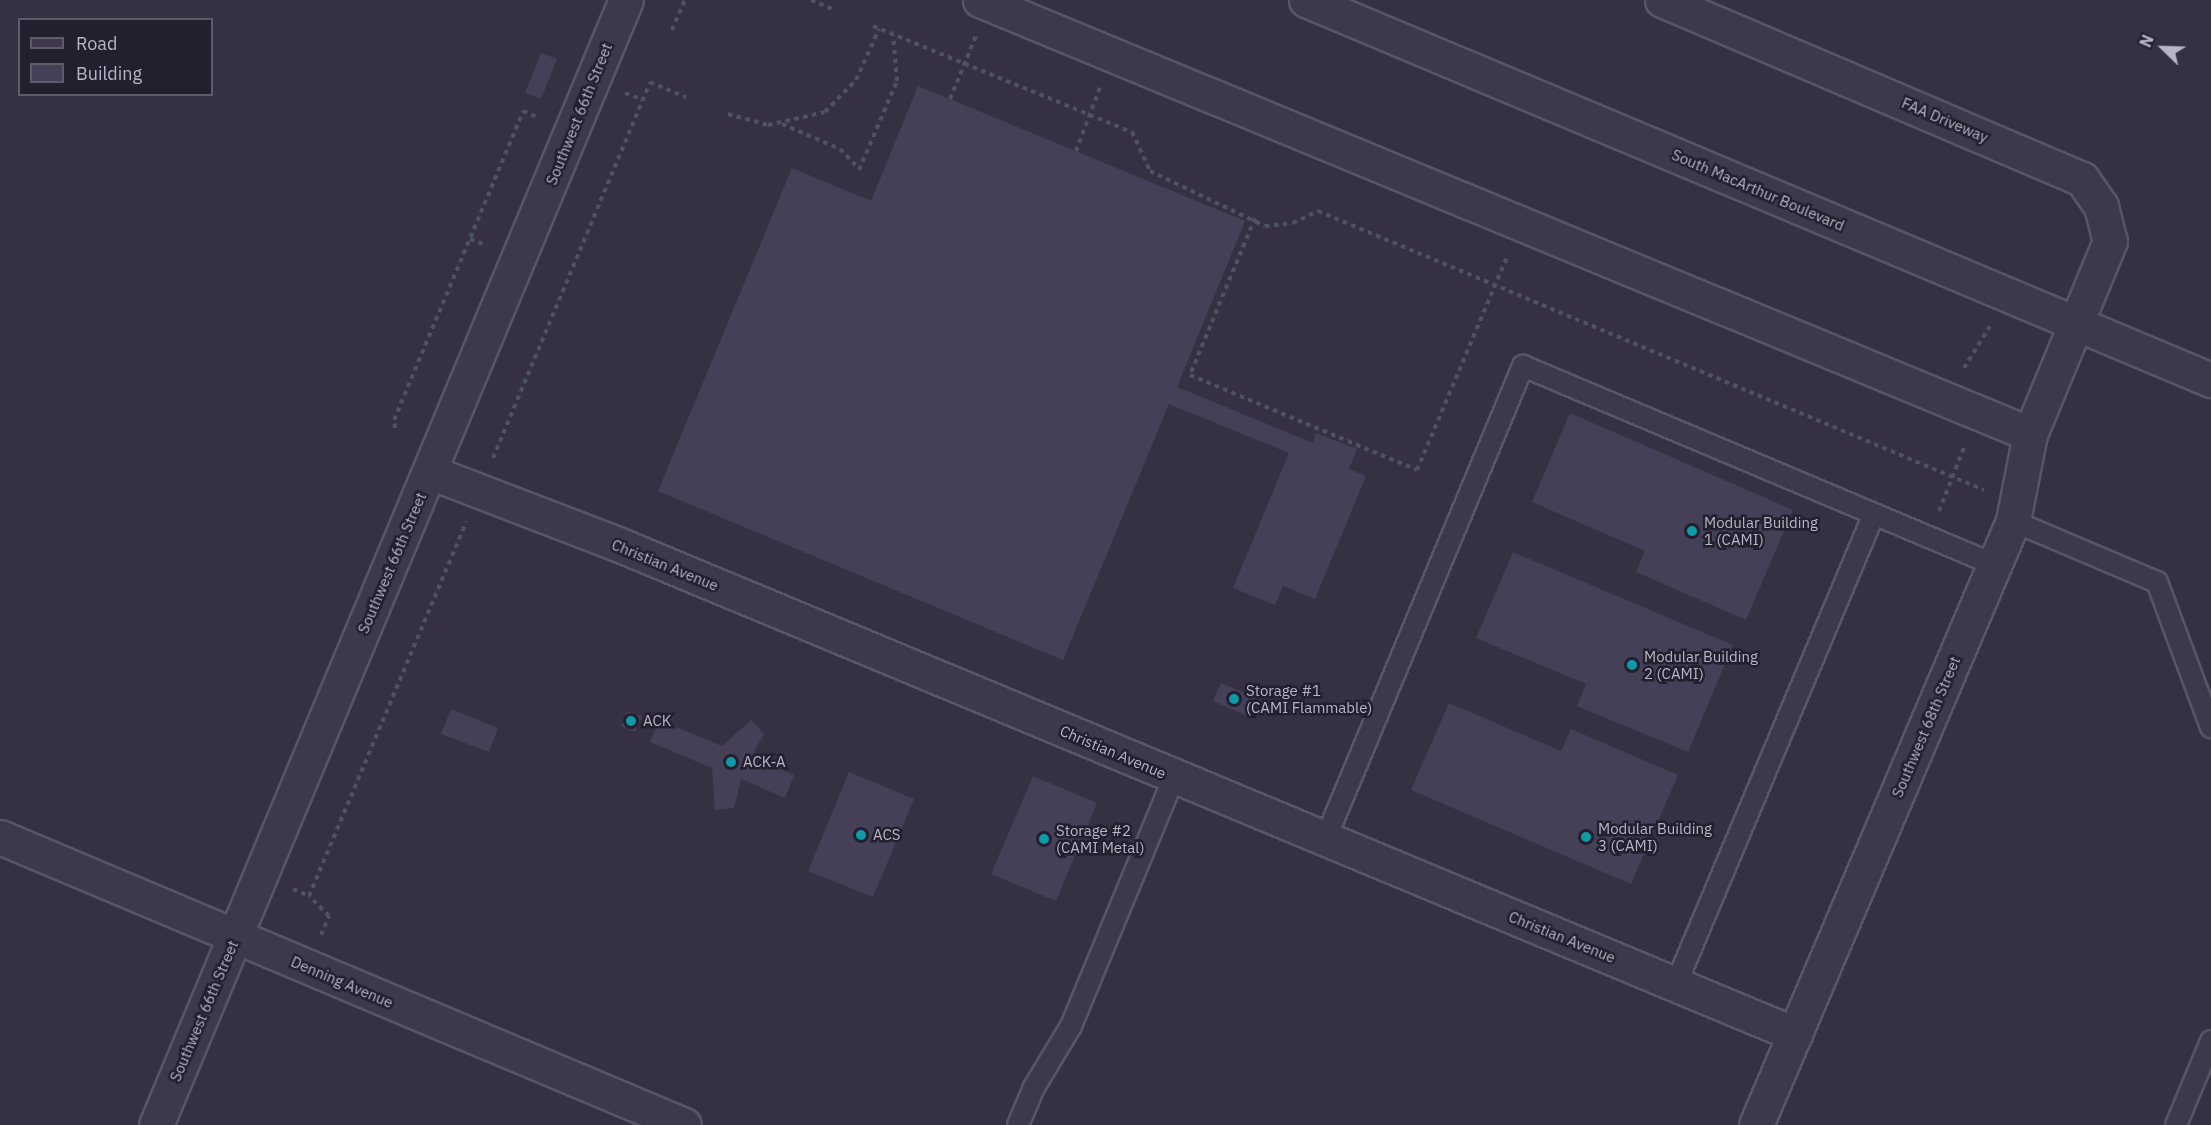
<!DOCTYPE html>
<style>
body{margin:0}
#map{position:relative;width:2211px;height:1125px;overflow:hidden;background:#2a2639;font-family:"IBM Plex Sans",sans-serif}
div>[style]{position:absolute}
.airport>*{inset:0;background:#353143}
.building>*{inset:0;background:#454057}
.path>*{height:4px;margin-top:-2px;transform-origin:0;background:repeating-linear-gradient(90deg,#4f5361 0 4.5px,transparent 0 9px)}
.roads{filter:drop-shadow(2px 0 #585565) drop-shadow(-2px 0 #585565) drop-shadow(0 2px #585565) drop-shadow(0 -2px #585565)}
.service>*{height:20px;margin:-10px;padding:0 10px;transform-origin:10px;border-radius:10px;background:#3d394a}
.minor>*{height:33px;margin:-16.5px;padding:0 16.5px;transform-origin:16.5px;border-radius:16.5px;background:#3d394a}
.dots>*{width:16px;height:16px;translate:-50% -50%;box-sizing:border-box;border:3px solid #221f2f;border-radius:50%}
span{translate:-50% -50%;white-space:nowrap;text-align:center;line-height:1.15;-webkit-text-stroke:5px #221f2f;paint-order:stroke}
.street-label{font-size:15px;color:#b9b5c5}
.poi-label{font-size:15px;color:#b9b5c5}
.left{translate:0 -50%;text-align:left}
.legend{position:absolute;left:18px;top:18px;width:195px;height:78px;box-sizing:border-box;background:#221f2f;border:2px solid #5e5b6b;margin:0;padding:8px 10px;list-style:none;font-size:18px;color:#b9b5c5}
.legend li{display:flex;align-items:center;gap:12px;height:30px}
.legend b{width:30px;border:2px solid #5e5b6b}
.north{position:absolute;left:2133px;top:18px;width:60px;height:60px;-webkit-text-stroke:4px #221f2f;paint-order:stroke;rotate:293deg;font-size:16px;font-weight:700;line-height:24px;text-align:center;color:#b9b5c5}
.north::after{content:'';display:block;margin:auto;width:21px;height:27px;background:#b9b5c5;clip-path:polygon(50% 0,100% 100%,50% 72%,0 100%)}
</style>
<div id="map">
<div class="airport">
<div style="clip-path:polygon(evenodd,0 0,2211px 0,2211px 1125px,0 1125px,0 0,20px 20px,212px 20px,212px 94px,20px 94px,20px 20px)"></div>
</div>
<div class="building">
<div style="clip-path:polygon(541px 53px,557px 59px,541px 99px,525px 93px)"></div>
<div style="clip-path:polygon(918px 86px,1245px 221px,1177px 387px,1313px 443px,1316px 433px,1357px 449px,1349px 469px,1366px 476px,1315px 599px,1283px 586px,1275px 605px,1233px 588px,1289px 453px,1169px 404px,1063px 660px,658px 491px,792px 168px,871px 201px)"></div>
<div style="clip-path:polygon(1570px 413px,1793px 510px,1746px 620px,1636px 572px,1645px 551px,1532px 502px)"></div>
<div style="clip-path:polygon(1513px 552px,1733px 645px,1688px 752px,1577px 706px,1586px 684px,1476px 638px)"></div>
<div style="clip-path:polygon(1221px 683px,1254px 697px,1247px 716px,1213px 701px)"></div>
<div style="clip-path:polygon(1449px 703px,1561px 751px,1571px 729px,1678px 775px,1631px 884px,1411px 790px)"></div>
<div style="clip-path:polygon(451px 709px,498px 728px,489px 752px,441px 734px)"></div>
<div style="clip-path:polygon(627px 711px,642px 716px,635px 732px,621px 726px)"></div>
<div style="clip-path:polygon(659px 720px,722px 746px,751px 720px,764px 734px,751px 757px,794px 775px,785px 798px,741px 779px,734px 808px,715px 810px,712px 768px,650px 742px)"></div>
<div style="clip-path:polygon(849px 772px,914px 799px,873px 897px,808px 871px)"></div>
<div style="clip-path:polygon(1033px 776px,1097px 803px,1056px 901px,991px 874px)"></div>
</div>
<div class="path">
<div style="left:811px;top:0;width:23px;rotate:23deg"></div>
<div style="left:873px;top:26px;width:280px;rotate:22.3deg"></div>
<div style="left:1132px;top:132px;width:43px;rotate:65.2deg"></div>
<div style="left:1150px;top:171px;width:127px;rotate:25.6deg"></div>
<div style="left:1265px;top:226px;width:28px;rotate:-6deg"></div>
<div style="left:1293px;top:223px;width:28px;rotate:-26deg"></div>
<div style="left:1318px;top:211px;width:722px;rotate:22.73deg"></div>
<div style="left:672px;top:30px;width:33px;rotate:-67deg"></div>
<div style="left:625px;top:93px;width:19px;rotate:21deg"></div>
<div style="left:950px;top:99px;width:68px;rotate:-67.6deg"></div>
<div style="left:728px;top:114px;width:41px;rotate:15.4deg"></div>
<div style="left:768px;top:125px;width:58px;rotate:-12.8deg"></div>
<div style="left:825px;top:112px;width:45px;rotate:-45.9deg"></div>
<div style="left:856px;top:80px;width:56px;rotate:-65.7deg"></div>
<div style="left:782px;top:124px;width:63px;rotate:23.3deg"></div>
<div style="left:840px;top:149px;width:28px;rotate:46deg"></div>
<div style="left:1076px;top:151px;width:68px;rotate:-69.4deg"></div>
<div style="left:859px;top:170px;width:97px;rotate:-66.9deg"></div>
<div style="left:897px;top:81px;width:46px;rotate:-95deg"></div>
<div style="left:1255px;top:218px;width:170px;rotate:112.5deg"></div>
<div style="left:1190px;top:375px;width:246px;rotate:22.7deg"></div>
<div style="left:1417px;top:470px;width:233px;rotate:-67.1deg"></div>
<div style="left:470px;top:239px;width:17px;rotate:21deg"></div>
<div style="left:1964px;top:368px;width:49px;rotate:-58.2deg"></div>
<div style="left:395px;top:428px;width:8px;rotate:-97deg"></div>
<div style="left:394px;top:420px;width:335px;rotate:-67.3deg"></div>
<div style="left:523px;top:111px;width:17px;rotate:24deg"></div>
<div style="left:493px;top:458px;width:407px;rotate:-67.3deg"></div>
<div style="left:650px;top:82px;width:39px;rotate:23deg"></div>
<div style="left:1939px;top:511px;width:71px;rotate:-68.5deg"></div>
<div style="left:293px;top:889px;width:17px;rotate:24deg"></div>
<div style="left:321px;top:935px;width:21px;rotate:-67deg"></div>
<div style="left:329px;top:916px;width:28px;rotate:-135deg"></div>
<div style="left:309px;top:896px;width:406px;rotate:-67.2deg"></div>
</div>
<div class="roads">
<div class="service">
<div style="left:2013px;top:521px;width:156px;rotate:23deg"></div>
<div style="left:2157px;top:582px;width:155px;rotate:69.6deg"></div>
<div style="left:1325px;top:840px;width:514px;rotate:-67.33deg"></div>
<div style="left:1523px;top:366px;width:512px;rotate:22.86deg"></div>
<div style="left:1676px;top:984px;width:510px;rotate:-67.16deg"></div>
<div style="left:1018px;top:1125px;width:39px;rotate:-67deg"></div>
<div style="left:1033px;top:1089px;width:74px;rotate:-58.9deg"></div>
<div style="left:1071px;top:1026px;width:269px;rotate:-67.5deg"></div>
<div style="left:2176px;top:1125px;width:91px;rotate:-67.4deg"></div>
</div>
<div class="minor">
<div style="left:980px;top:0;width:1136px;rotate:22.46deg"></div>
<div style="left:1306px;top:0;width:982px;rotate:22.78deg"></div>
<div style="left:1662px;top:0;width:457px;rotate:23.1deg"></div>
<div style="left:2082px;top:179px;width:33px;rotate:55deg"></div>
<div style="left:2101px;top:206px;width:36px;rotate:76deg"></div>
<div style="left:2110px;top:241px;width:209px;rotate:112.5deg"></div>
<div style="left:2030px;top:434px;width:89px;rotate:101.1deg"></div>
<div style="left:2013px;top:521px;width:656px;rotate:113.05deg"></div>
<div style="left:430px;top:472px;width:204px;rotate:21deg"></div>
<div style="left:620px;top:545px;width:1273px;rotate:22.6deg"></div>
<div style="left:0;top:837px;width:742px;rotate:22.83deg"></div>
<div style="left:156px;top:1125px;width:1219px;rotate:-67.33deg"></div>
</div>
</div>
<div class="dots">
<div style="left:1692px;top:531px;background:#0f9aa8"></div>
<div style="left:1632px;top:665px;background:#0f9aa8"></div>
<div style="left:1234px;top:699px;background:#0f9aa8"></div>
<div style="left:631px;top:721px;background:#0f9aa8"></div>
<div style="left:731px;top:762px;background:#0f9aa8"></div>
<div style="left:861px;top:835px;background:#0f9aa8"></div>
<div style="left:1586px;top:837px;background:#0f9aa8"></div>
<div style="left:1044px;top:839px;background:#0f9aa8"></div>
</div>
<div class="street-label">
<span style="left:579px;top:114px;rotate:-68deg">Southwest 66th Street</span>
<span style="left:1945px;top:120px;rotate:23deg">FAA Driveway</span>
<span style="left:1758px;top:190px;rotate:23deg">South MacArthur Boulevard</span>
<span style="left:392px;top:563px;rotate:-67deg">Southwest 66th Street</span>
<span style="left:665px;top:565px;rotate:22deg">Christian Avenue</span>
<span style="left:1926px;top:727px;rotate:-67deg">Southwest 68th Street</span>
<span style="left:1113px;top:752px;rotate:23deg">Christian Avenue</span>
<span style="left:1562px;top:937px;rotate:22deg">Christian Avenue</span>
<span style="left:342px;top:982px;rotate:23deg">Denning Avenue</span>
<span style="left:204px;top:1011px;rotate:-67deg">Southwest 66th Street</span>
</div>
<div class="poi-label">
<span class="left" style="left:1704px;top:531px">Modular Building<br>1 (CAMI)</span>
<span class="left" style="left:1644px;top:665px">Modular Building<br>2 (CAMI)</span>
<span class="left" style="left:1246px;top:699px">Storage #1<br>(CAMI Flammable)</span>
<span class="left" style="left:643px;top:721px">ACK</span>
<span class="left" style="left:743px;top:762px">ACK-A</span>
<span class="left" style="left:1598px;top:837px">Modular Building<br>3 (CAMI)</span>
<span class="left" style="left:1056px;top:839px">Storage #2<br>(CAMI Metal)</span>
<span class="left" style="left:873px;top:835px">ACS</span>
</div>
<ul class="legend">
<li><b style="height:8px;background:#3d394a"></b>Road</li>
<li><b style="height:16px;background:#454057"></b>Building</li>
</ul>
<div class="north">N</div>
</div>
